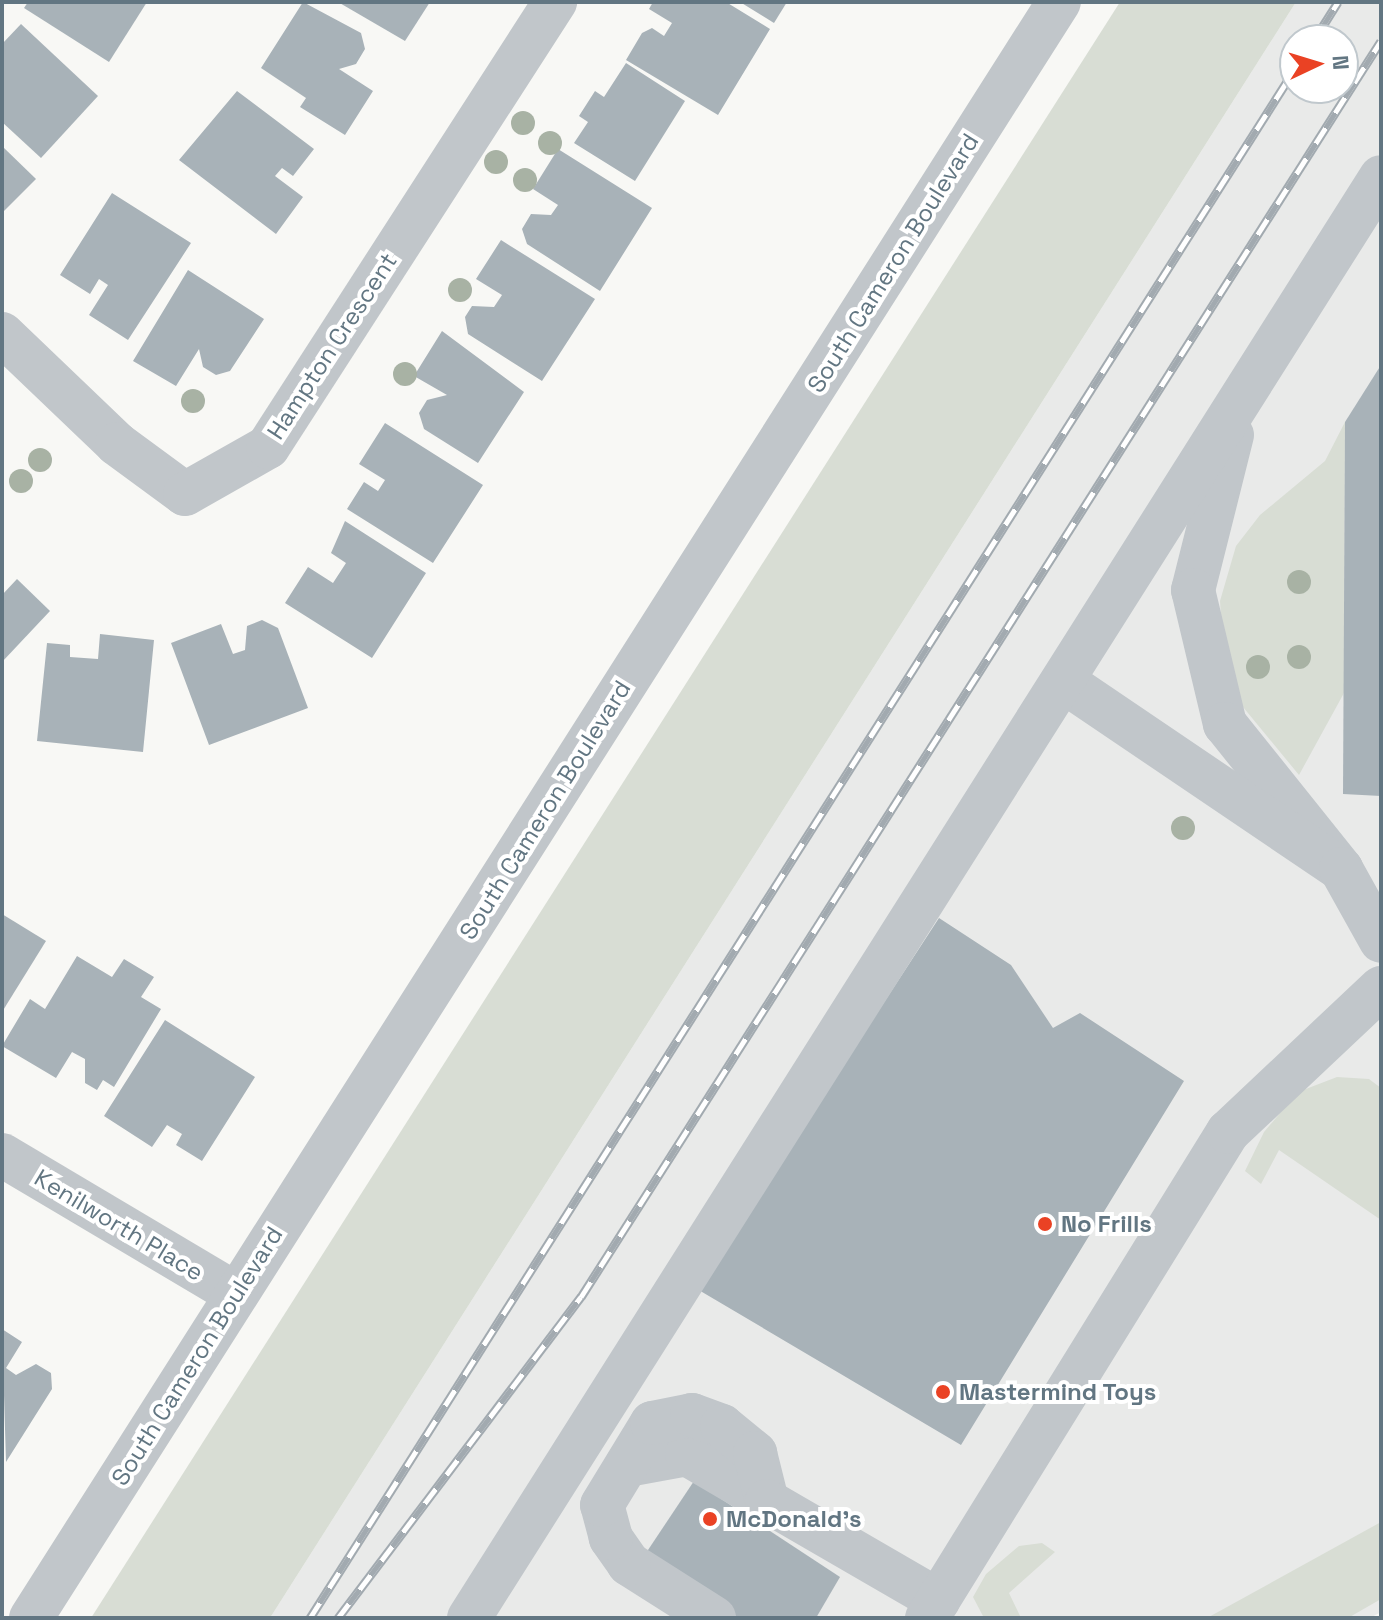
<!DOCTYPE html>
<style>
body{margin:0}
#map{position:relative;width:1383px;height:1620px;overflow:hidden;background:#f8f8f5;font-family:"Space Grotesk",sans-serif}
div>[style]{position:absolute}
.built>*{inset:0;background:#e9eae9}
.green>*{inset:0;background:#d8ddd4}
.building>*{inset:0;background:#a8b2b8}
.minor>*{height:44px;margin:-22px;padding:0 22px;transform-origin:22px;border-radius:22px;background:#c1c6ca}
.rail>*{height:9px;margin-top:-4.5px;transform-origin:0;background:repeating-linear-gradient(90deg,#fff 0 18px,#a2aab0 0 36px);box-sizing:border-box;border-block:2px solid #a2aab0}
.trees>*{width:24px;height:24px;margin:-12px;border-radius:50%;background:#a8b2a4}
.dots>*{width:22px;height:22px;translate:-50% -50%;box-sizing:border-box;border:4px solid #fff;border-radius:50%}
span{translate:-50% -50%;white-space:nowrap;text-align:center;line-height:1.15;-webkit-text-stroke:8px #fff;paint-order:stroke}
.street-label{font-size:24px;color:#627682}
.poi-label{font-size:24px;color:#627682;font-weight:700}
.left{translate:0 -50%;text-align:left}
.frame{position:absolute;inset:0;border:4px solid #627682;pointer-events:none}
.north{position:absolute;left:1279px;top:24px;width:80px;height:80px;box-sizing:border-box;background:#fff;border:2px solid #c0c8cd;border-radius:50%;rotate:86deg;font-size:22px;font-weight:700;line-height:32px;text-align:center;color:#627682}
.north::after{content:'';display:block;margin:auto;width:28px;height:36px;background:#ea4224;clip-path:polygon(50% 0,100% 100%,50% 72%,0 100%)}
</style>
<div id="map">
<div class="built">
<div style="clip-path:polygon(evenodd,1296px 2px,1381px 2px,1381px 1612px,1370px 1618px,270px 1618px,1296px 2px,1295px 40px,1343px 40px,1343px 88px,1295px 88px,1295px 40px)"></div>
</div>
<div class="green">
<div style="clip-path:polygon(1120px 2px,1296px 2px,270px 1618px,91px 1618px)"></div>
<div style="clip-path:polygon(1345px 422px,1344px 693px,1299px 775px,1243px 707px,1224px 662px,1220px 601px,1236px 546px,1260px 515px,1325px 461px)"></div>
<div style="clip-path:polygon(1337px 1077px,1369px 1079px,1381px 1088px,1381px 1220px,1279px 1150px,1261px 1184px,1245px 1171px,1264px 1132px,1298px 1092px)"></div>
<div style="clip-path:polygon(1381px 1522px,1381px 1599px,1348px 1618px,1207px 1618px)"></div>
<div style="clip-path:polygon(1042px 1543px,1055px 1552px,1009px 1593px,1021px 1618px,984px 1618px,973px 1597px,986px 1574px,1019px 1546px)"></div>
</div>
<div class="building">
<div style="clip-path:polygon(28px 2px,147px 2px,109px 62px,24px 8px)"></div>
<div style="clip-path:polygon(303px 2px,361px 33px,365px 49px,356px 64px,339px 69px,373px 91px,345px 135px,300px 107px,306px 98px,261px 68px)"></div>
<div style="clip-path:polygon(338px 2px,430px 2px,405px 41px)"></div>
<div style="clip-path:polygon(653px 2px,726px 2px,770px 29px,718px 115px,626px 60px,642px 33px,652px 28px,664px 36px,672px 23px,649px 9px)"></div>
<div style="clip-path:polygon(740px 2px,787px 2px,774px 23px)"></div>
<div style="clip-path:polygon(21px 24px,98px 96px,41px 158px,2px 122px,2px 44px)"></div>
<div style="clip-path:polygon(626px 63px,685px 101px,635px 181px,574px 143px,588px 122px,579px 116px,595px 91px,604px 97px)"></div>
<div style="clip-path:polygon(237px 91px,314px 149px,293px 176px,282px 168px,275px 176px,303px 197px,276px 234px,179px 160px)"></div>
<div style="clip-path:polygon(2px 146px,36px 179px,2px 213px)"></div>
<div style="clip-path:polygon(558px 149px,652px 208px,600px 291px,527px 244px,522px 229px,531px 214px,551px 215px,558px 205px,533px 189px)"></div>
<div style="clip-path:polygon(112px 193px,191px 243px,128px 340px,89px 315px,108px 285px,99px 279px,90px 294px,60px 275px)"></div>
<div style="clip-path:polygon(501px 240px,595px 299px,542px 381px,468px 334px,465px 317px,472px 306px,494px 307px,502px 295px,476px 279px)"></div>
<div style="clip-path:polygon(188px 270px,264px 319px,230px 371px,216px 375px,203px 367px,199px 349px,176px 386px,133px 361px)"></div>
<div style="clip-path:polygon(442px 331px,524px 392px,478px 463px,424px 429px,419px 413px,427px 400px,447px 395px,414px 376px)"></div>
<div style="clip-path:polygon(1381px 365px,1381px 796px,1343px 794px,1345px 422px)"></div>
<div style="clip-path:polygon(385px 423px,483px 485px,433px 563px,347px 509px,364px 482px,378px 491px,385px 480px,359px 464px)"></div>
<div style="clip-path:polygon(345px 521px,426px 573px,372px 658px,285px 603px,308px 567px,333px 583px,346px 563px,331px 553px)"></div>
<div style="clip-path:polygon(17px 579px,50px 611px,2px 662px,2px 595px)"></div>
<div style="clip-path:polygon(262px 620px,278px 628px,308px 708px,209px 745px,171px 643px,221px 624px,233px 654px,245px 650px,247px 626px)"></div>
<div style="clip-path:polygon(100px 634px,154px 640px,143px 752px,37px 741px,47px 643px,70px 645px,70px 657px,98px 659px)"></div>
<div style="clip-path:polygon(2px 914px,46px 941px,2px 1012px)"></div>
<div style="clip-path:polygon(939px 918px,1011px 965px,1053px 1028px,1080px 1013px,1184px 1081px,961px 1445px,697px 1289px)"></div>
<div style="clip-path:polygon(77px 956px,112px 977px,124px 959px,154px 977px,141px 997px,161px 1009px,114px 1087px,103px 1080px,97px 1090px,85px 1083px,85px 1059px,72px 1052px,56px 1078px,2px 1046px,30px 999px,45px 1009px)"></div>
<div style="clip-path:polygon(165px 1020px,255px 1077px,202px 1161px,176px 1145px,182px 1134px,167px 1125px,152px 1147px,104px 1116px)"></div>
<div style="clip-path:polygon(2px 1329px,22px 1342px,6px 1368px,16px 1375px,36px 1364px,51px 1373px,52px 1389px,6px 1462px)"></div>
<div style="clip-path:polygon(694px 1481px,840px 1577px,816px 1618px,739px 1618px,644px 1556px)"></div>
</div>
<div class="minor">
<div style="left:2px;top:334px;width:159px;rotate:43.7deg"></div>
<div style="left:117px;top:444px;width:84px;rotate:36.3deg"></div>
<div style="left:185px;top:494px;width:95px;rotate:-29.5deg"></div>
<div style="left:268px;top:447px;width:530px;rotate:-57.18deg"></div>
<div style="left:1232px;top:435px;width:160px;rotate:104.1deg"></div>
<div style="left:1193px;top:590px;width:138px;rotate:76.6deg"></div>
<div style="left:1225px;top:724px;width:186px;rotate:51.3deg"></div>
<div style="left:1063px;top:681px;width:336px;rotate:34.1deg"></div>
<div style="left:1341px;top:869px;width:82px;rotate:60.9deg"></div>
<div style="left:2px;top:1155px;width:272px;rotate:30.7deg"></div>
<div style="left:627px;top:1465px;width:61px;rotate:-10.4deg"></div>
<div style="left:687px;top:1454px;width:93px;rotate:30.4deg"></div>
<div style="left:31px;top:1618px;width:1915px;rotate:-57.54deg"></div>
<div style="left:469px;top:1618px;width:1705px;rotate:-57.67deg"></div>
<div style="left:714px;top:1618px;width:101px;rotate:-147.6deg"></div>
<div style="left:629px;top:1564px;width:32px;rotate:-125deg"></div>
<div style="left:611px;top:1538px;width:34px;rotate:-105deg"></div>
<div style="left:602px;top:1505px;width:96px;rotate:-58.6deg"></div>
<div style="left:652px;top:1423px;width:41px;rotate:-11.3deg"></div>
<div style="left:692px;top:1415px;width:32px;rotate:20deg"></div>
<div style="left:722px;top:1426px;width:43px;rotate:39.3deg"></div>
<div style="left:755px;top:1453px;width:49px;rotate:76deg"></div>
<div style="left:767px;top:1501px;width:198px;rotate:30.1deg"></div>
<div style="left:927px;top:1618px;width:572px;rotate:-58.23deg"></div>
<div style="left:1228px;top:1132px;width:210px;rotate:-43.3deg"></div>
</div>
<div class="rail">
<div style="left:1314px;top:40px;width:45px;rotate:-57.7deg"></div>
<div style="left:310px;top:1618px;width:1836px;rotate:-57.55deg"></div>
<div style="left:338px;top:1618px;width:403px;rotate:-52.9deg"></div>
<div style="left:581px;top:1297px;width:1489px;rotate:-57.51deg"></div>
</div>
<div class="trees">
<div style="left:523px;top:123px"></div>
<div style="left:550px;top:143px"></div>
<div style="left:496px;top:162px"></div>
<div style="left:525px;top:180px"></div>
<div style="left:460px;top:290px"></div>
<div style="left:405px;top:374px"></div>
<div style="left:193px;top:401px"></div>
<div style="left:40px;top:460px"></div>
<div style="left:21px;top:481px"></div>
<div style="left:1299px;top:582px"></div>
<div style="left:1299px;top:657px"></div>
<div style="left:1258px;top:667px"></div>
<div style="left:1183px;top:828px"></div>
</div>
<div class="dots">
<div style="left:1045px;top:1224px;background:#ea4224"></div>
<div style="left:943px;top:1392px;background:#ea4224"></div>
<div style="left:710px;top:1519px;background:#ea4224"></div>
</div>
<div class="street-label">
<span style="left:893px;top:263px;rotate:-58deg">South Cameron Boulevard</span>
<span style="left:332px;top:346px;rotate:-57deg">Hampton Crescent</span>
<span style="left:545px;top:810px;rotate:-58deg">South Cameron Boulevard</span>
<span style="left:119px;top:1225px;rotate:31deg">Kenilworth Place</span>
<span style="left:197px;top:1356px;rotate:-58deg">South Cameron Boulevard</span>
</div>
<div class="poi-label">
<span class="left" style="left:1061px;top:1224px">No Frills</span>
<span class="left" style="left:959px;top:1392px">Mastermind Toys</span>
<span class="left" style="left:726px;top:1519px">McDonald's</span>
</div>
<div class="frame"></div>
<div class="north">N</div>
</div>
